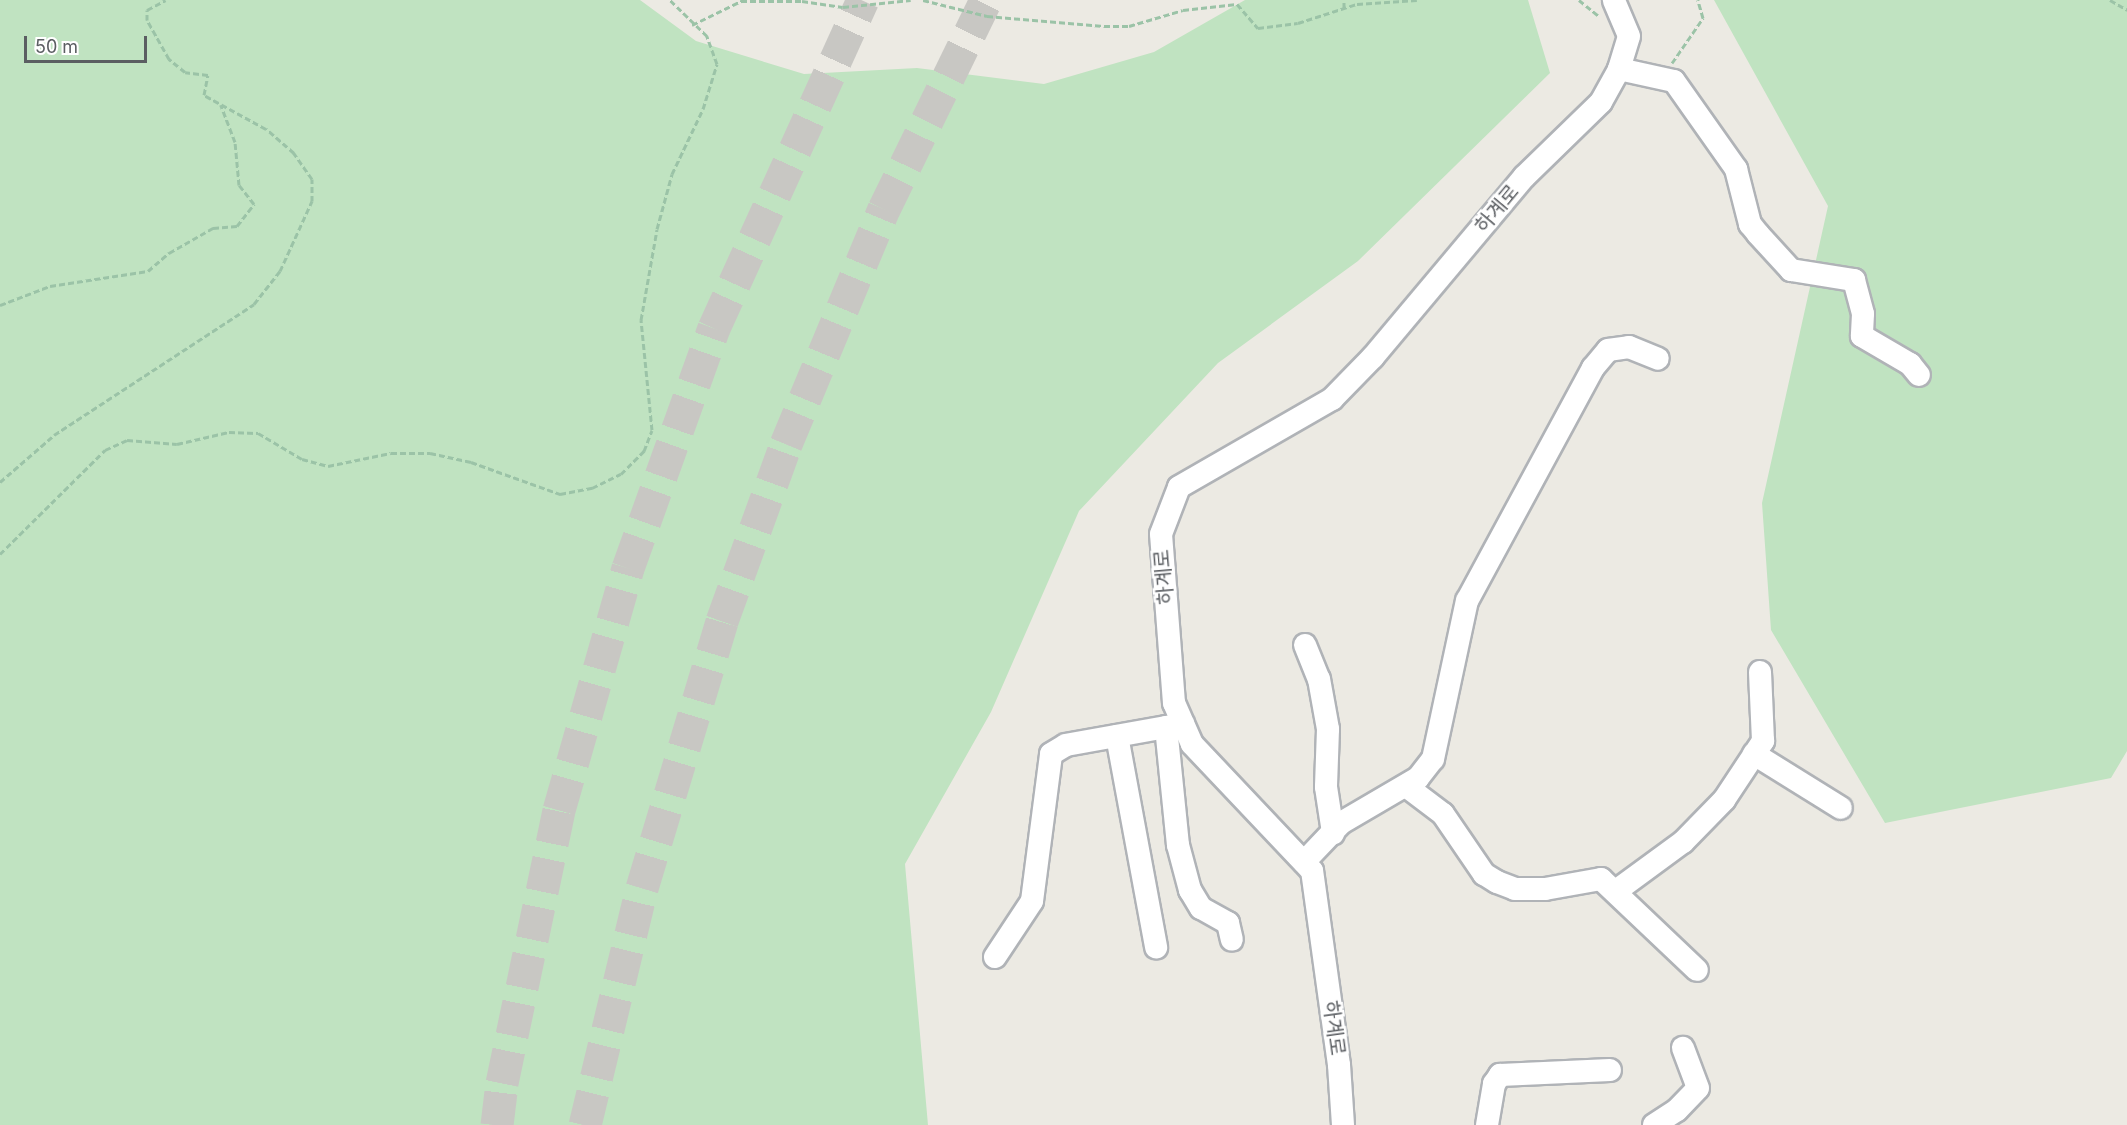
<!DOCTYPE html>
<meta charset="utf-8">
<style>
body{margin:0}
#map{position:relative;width:2127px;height:1125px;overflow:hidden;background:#eceae3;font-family:Inter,"Noto Sans KR",sans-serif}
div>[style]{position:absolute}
.green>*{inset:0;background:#c0e3c1}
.highway-tunnel>*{height:33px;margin-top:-16.5px;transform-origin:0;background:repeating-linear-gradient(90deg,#c8c7c3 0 33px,transparent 0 49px)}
.path>*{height:3px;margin-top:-1.5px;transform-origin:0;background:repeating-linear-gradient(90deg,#9bc3a7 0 6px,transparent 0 9px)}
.roads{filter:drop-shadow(2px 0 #b0b3b7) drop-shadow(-2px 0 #b0b3b7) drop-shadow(0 2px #b0b3b7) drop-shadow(0 -2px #b0b3b7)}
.minor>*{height:22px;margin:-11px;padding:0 11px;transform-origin:11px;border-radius:11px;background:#fff}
span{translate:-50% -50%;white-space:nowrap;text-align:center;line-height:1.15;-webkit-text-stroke:5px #fff;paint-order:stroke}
.street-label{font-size:20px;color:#5b5e62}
.scale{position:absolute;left:24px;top:36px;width:123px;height:27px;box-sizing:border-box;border:3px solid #5b5e62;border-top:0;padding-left:8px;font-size:18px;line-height:21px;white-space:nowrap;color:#5b5e62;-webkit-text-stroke:4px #fff;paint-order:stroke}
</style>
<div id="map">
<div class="green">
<div style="clip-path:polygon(0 0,640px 0,696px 41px,804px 74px,917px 68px,1044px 84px,1154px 52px,1245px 0,1528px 0,1550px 73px,1358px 261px,1218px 363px,1079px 511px,991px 712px,905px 864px,928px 1125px,0 1125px)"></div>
<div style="clip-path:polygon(1714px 0,2127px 0,2127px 751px,2111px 778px,1885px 823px,1771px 630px,1762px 503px,1828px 206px)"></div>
</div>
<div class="highway-tunnel">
<div style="left:497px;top:1125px;width:42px;rotate:-83.2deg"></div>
<div style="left:502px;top:1083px;width:279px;rotate:-78.2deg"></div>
<div style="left:559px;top:810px;width:252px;rotate:-74.1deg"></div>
<div style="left:628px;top:568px;width:255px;rotate:-70.3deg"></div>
<div style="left:714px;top:328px;width:360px;rotate:-65.6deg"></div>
<div style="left:585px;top:1125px;width:244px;rotate:-76.5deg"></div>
<div style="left:642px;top:888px;width:279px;rotate:-73.3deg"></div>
<div style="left:722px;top:621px;width:188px;rotate:-70.1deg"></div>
<div style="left:786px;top:444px;width:255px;rotate:-67.4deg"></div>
<div style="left:884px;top:209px;width:233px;rotate:-64deg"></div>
</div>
<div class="path">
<div style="left:923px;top:0;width:66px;rotate:14deg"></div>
<div style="left:987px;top:16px;width:117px;rotate:4.9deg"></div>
<div style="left:1104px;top:26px;width:25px"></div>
<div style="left:1129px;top:26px;width:56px;rotate:-16.5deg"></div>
<div style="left:1183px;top:10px;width:54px;rotate:-6.3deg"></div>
<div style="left:1237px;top:4px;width:32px;rotate:49deg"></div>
<div style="left:1258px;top:28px;width:40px;rotate:-7.1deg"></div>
<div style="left:1298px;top:23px;width:62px;rotate:-17.9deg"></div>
<div style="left:1357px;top:4px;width:60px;rotate:-3.8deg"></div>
<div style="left:1579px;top:0;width:26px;rotate:39deg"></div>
<div style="left:2110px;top:0;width:20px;rotate:30deg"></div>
<div style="left:1344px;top:8px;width:8px;rotate:-90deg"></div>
<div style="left:692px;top:25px;width:55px;rotate:-26.1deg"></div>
<div style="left:741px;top:1px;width:61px"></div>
<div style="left:802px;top:1px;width:41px;rotate:8.3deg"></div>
<div style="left:843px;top:7px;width:68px;rotate:-5.9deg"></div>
<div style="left:1672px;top:63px;width:55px;rotate:-55.4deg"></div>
<div style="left:1703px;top:18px;width:19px;rotate:-106deg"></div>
<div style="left:0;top:305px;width:53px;rotate:-20.8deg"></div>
<div style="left:50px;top:286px;width:99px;rotate:-8.7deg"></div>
<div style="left:148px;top:271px;width:28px;rotate:-41deg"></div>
<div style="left:169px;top:253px;width:51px;rotate:-29.6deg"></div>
<div style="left:213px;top:228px;width:24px;rotate:-5deg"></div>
<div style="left:237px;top:226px;width:28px;rotate:-52deg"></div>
<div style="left:254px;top:204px;width:24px;rotate:-128deg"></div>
<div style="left:239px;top:185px;width:43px;rotate:-95.3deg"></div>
<div style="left:235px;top:142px;width:40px;rotate:-111deg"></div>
<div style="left:0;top:482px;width:72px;rotate:-41deg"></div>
<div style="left:54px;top:435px;width:239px;rotate:-33.2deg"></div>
<div style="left:254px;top:304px;width:42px;rotate:-51.8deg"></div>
<div style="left:280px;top:271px;width:77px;rotate:-65.4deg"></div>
<div style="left:312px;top:201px;width:22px;rotate:-90deg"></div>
<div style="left:312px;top:179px;width:32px;rotate:-125deg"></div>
<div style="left:294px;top:153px;width:37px;rotate:-139deg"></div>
<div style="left:266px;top:129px;width:71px;rotate:-151.3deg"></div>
<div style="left:204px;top:95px;width:20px;rotate:-79deg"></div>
<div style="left:208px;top:75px;width:23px;rotate:-173deg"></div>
<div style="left:185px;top:72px;width:21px;rotate:-141deg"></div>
<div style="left:169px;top:59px;width:45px;rotate:-119.4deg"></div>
<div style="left:147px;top:20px;width:10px;rotate:-90deg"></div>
<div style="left:147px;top:10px;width:21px;rotate:-28deg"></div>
<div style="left:0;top:554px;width:148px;rotate:-44.7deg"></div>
<div style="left:105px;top:450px;width:24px;rotate:-24deg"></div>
<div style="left:127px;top:440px;width:50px;rotate:4.6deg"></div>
<div style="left:177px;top:444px;width:53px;rotate:-13deg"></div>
<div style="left:229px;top:432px;width:29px;rotate:2deg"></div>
<div style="left:258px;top:433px;width:51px;rotate:30.6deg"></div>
<div style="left:302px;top:459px;width:27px;rotate:15deg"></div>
<div style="left:328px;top:466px;width:64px;rotate:-11.7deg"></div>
<div style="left:391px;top:453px;width:39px"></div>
<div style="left:430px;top:453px;width:42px;rotate:12.4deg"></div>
<div style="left:471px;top:462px;width:95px;rotate:19.8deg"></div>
<div style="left:560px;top:494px;width:33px;rotate:-11deg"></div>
<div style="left:592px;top:488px;width:32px;rotate:-26deg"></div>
<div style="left:621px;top:474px;width:33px;rotate:-45deg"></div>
<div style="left:644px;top:451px;width:22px;rotate:-69deg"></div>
<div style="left:652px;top:430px;width:111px;rotate:-95.7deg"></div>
<div style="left:641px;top:320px;width:92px;rotate:-80deg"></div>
<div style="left:657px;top:229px;width:57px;rotate:-74.7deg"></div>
<div style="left:672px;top:174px;width:72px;rotate:-64.5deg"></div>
<div style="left:703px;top:109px;width:47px;rotate:-72.7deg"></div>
<div style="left:717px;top:64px;width:30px;rotate:-110deg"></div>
<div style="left:707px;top:36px;width:52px;rotate:-135.8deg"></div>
</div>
<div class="roads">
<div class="minor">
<div style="left:1619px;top:69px;width:56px;rotate:12.3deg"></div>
<div style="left:1674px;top:81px;width:108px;rotate:54.8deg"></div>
<div style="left:1736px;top:169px;width:57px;rotate:75.7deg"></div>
<div style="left:1750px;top:224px;width:13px;rotate:51deg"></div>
<div style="left:1758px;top:234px;width:49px;rotate:47.5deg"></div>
<div style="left:1791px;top:270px;width:64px;rotate:9deg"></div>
<div style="left:1854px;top:280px;width:35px;rotate:75deg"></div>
<div style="left:1863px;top:314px;width:22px;rotate:93deg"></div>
<div style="left:1862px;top:336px;width:56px;rotate:30.3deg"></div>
<div style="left:1910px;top:364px;width:14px;rotate:51deg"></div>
<div style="left:1305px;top:645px;width:37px;rotate:68deg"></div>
<div style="left:1319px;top:679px;width:51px;rotate:79.8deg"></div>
<div style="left:1328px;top:729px;width:58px;rotate:92deg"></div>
<div style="left:1326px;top:787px;width:47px;rotate:81.3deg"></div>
<div style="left:1166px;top:727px;width:119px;rotate:84.2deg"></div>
<div style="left:1178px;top:845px;width:47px;rotate:75.1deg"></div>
<div style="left:1190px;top:890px;width:21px;rotate:59deg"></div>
<div style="left:1201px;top:908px;width:31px;rotate:29deg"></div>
<div style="left:1228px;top:923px;width:17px;rotate:77deg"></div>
<div style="left:1117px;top:736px;width:215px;rotate:79.5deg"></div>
<div style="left:1754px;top:754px;width:102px;rotate:31.8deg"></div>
<div style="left:1406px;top:786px;width:46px;rotate:37.1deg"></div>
<div style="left:1443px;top:814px;width:73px;rotate:55.7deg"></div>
<div style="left:1484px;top:874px;width:15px;rotate:32deg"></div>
<div style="left:1497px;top:882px;width:19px;rotate:21deg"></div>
<div style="left:1515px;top:889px;width:30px"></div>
<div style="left:1545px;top:889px;width:57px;rotate:-10.1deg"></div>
<div style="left:1601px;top:879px;width:132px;rotate:43.5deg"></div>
<div style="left:1304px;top:862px;width:54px;rotate:-46.5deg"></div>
<div style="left:1341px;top:823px;width:89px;rotate:-30.3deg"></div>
<div style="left:1418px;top:778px;width:24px;rotate:-52deg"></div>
<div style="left:1433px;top:759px;width:162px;rotate:-77.9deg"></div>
<div style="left:1467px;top:601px;width:265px;rotate:-61.6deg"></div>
<div style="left:1593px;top:368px;width:23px;rotate:-50deg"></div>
<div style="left:1608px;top:350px;width:21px;rotate:-8deg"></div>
<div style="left:1629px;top:347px;width:31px;rotate:22deg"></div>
<div style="left:1616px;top:891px;width:83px;rotate:-36.2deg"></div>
<div style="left:1683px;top:842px;width:59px;rotate:-45.7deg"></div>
<div style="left:1724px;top:800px;width:71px;rotate:-56.5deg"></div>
<div style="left:1763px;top:741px;width:69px;rotate:-92.5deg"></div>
<div style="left:995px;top:957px;width:67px;rotate:-56.5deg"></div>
<div style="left:1032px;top:901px;width:148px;rotate:-82.6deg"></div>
<div style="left:1051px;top:754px;width:17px;rotate:-31deg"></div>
<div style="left:1066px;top:745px;width:119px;rotate:-10.2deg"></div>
<div style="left:1343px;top:1125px;width:60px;rotate:-93.8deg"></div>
<div style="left:1339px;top:1065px;width:196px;rotate:-97.9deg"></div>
<div style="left:1312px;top:871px;width:175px;rotate:-133.4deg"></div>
<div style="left:1192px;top:744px;width:45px;rotate:-113.7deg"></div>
<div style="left:1174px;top:703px;width:169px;rotate:-94.4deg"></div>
<div style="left:1161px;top:534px;width:50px;rotate:-69deg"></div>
<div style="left:1179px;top:487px;width:177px;rotate:-29.9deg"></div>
<div style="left:1332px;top:399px;width:59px;rotate:-45.7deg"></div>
<div style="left:1373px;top:357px;width:235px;rotate:-50deg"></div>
<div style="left:1524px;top:177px;width:107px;rotate:-44.2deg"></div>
<div style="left:1601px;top:102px;width:38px;rotate:-61deg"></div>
<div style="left:1619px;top:69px;width:34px;rotate:-73deg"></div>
<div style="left:1629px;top:36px;width:39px;rotate:-113deg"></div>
<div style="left:1487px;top:1125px;width:42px;rotate:-80.3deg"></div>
<div style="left:1494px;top:1084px;width:11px;rotate:-56deg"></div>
<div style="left:1500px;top:1075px;width:110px;rotate:-2.6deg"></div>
<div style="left:1654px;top:1125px;width:27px;rotate:-33deg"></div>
<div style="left:1677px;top:1110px;width:30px;rotate:-46deg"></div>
<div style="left:1698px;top:1088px;width:43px;rotate:-110.6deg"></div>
</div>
</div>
<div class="street-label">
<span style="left:1497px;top:209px;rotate:-50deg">하계로</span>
<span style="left:1164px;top:577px;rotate:-95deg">하계로</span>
<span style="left:1334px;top:1028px;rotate:82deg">하계로</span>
</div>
<div class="scale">50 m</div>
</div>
